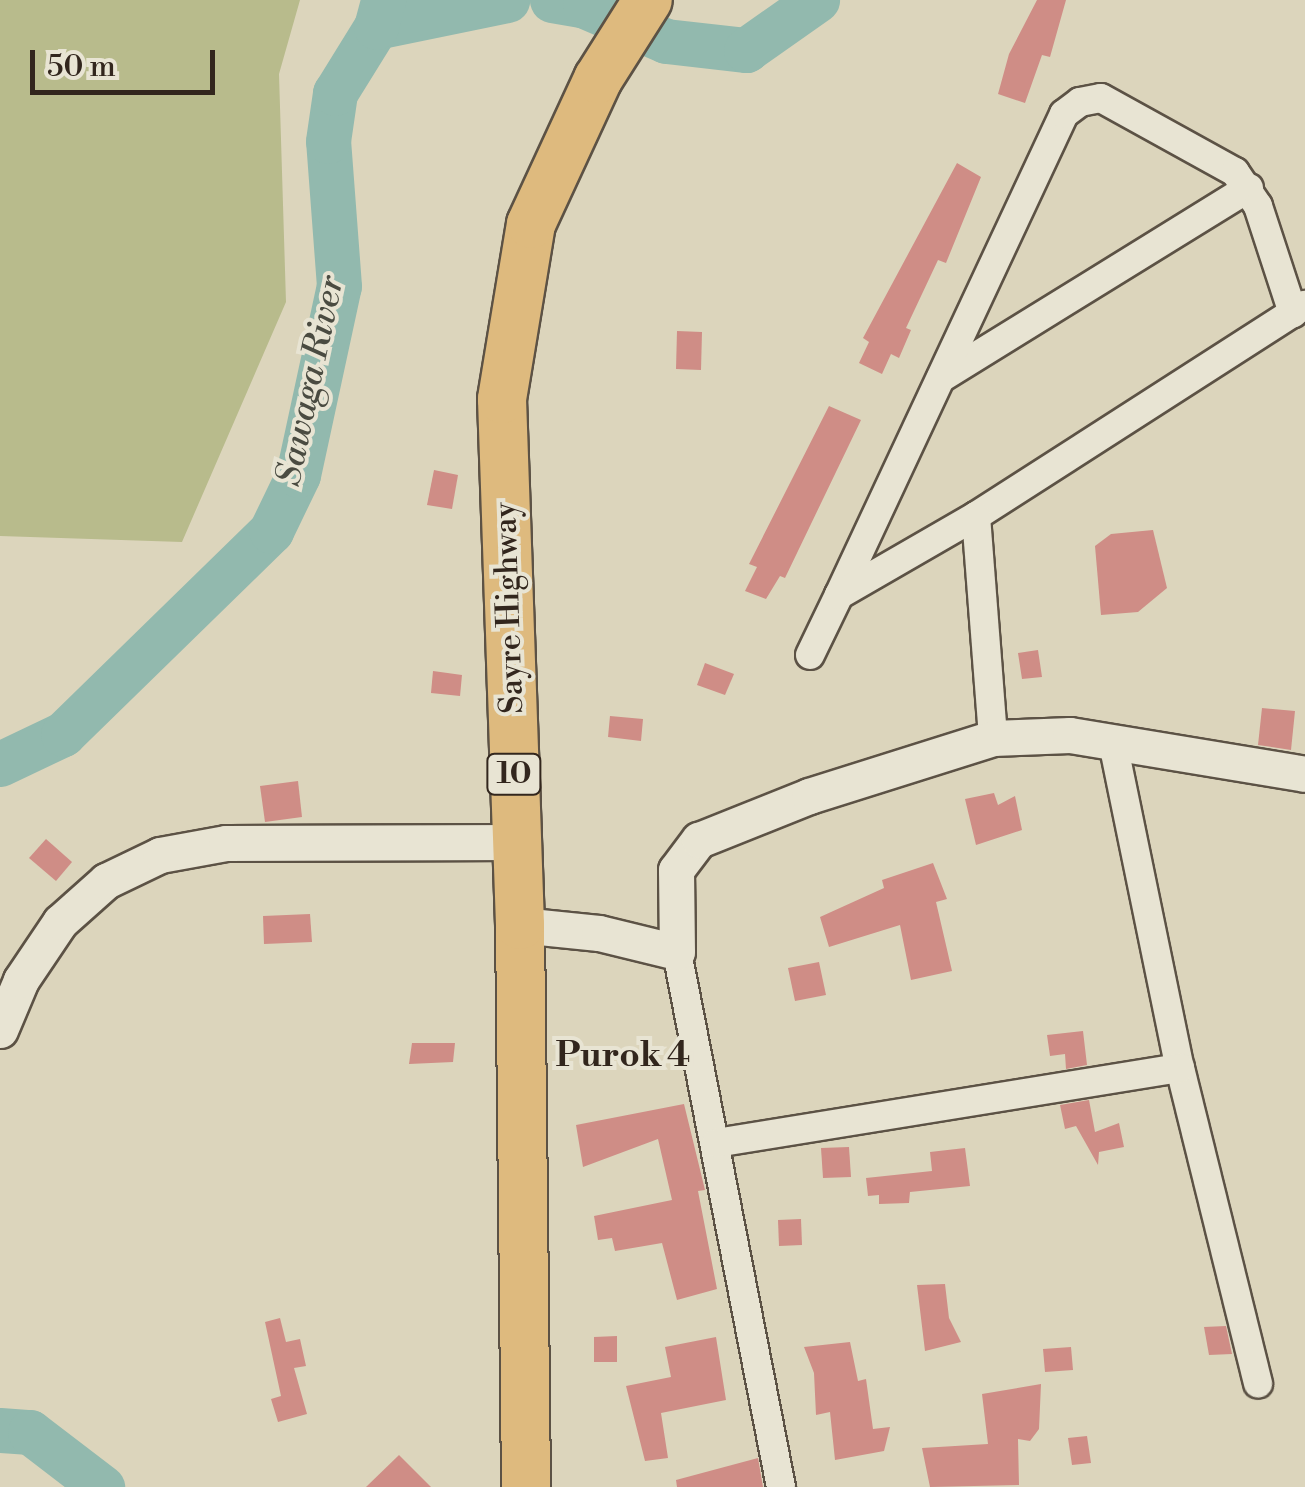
<!DOCTYPE html>
<style>
body{margin:0}
#map{position:relative;width:1305px;height:1487px;overflow:hidden;background:#dcd5bc;font-family:"Libre Bodoni",serif}
div>[style]{position:absolute}
.green>*{inset:0;background:#b8bb8c}
.river>*{height:45px;margin:-22.5px;padding:0 22.5px;transform-origin:22.5px;border-radius:22.5px;background:#92b9ae}
.building>*{inset:0;background:#cf8d86}
.roads{filter:drop-shadow(2px 0 #5c5245) drop-shadow(-2px 0 #5c5245) drop-shadow(0 2px #5c5245) drop-shadow(0 -2px #5c5245)}
.minor>*{height:28px;margin:-14px;padding:0 14px;transform-origin:14px;border-radius:14px;background:#e8e4d3}
.tertiary>*{height:35px;margin:-17.5px;padding:0 17.5px;transform-origin:17.5px;border-radius:17.5px;background:#e8e4d3}
.trunk>*{height:48px;margin:-24px;padding:0 24px;transform-origin:24px;border-radius:24px;background:#deba7e}
span{translate:-50% -50%;white-space:nowrap;text-align:center;line-height:1.15;-webkit-text-stroke:8px #e8e4d3;paint-order:stroke}
.shield-label span{padding:2px 8px;background:#e8e4d3;border:2px solid;border-radius:8px;-webkit-text-stroke-width:0}
.shield-label{font-size:30px;color:#32261d;font-weight:700}
.street-label{font-size:32px;color:#32261d}
.water-label{font-size:35px;color:#4a4b41;font-style:italic}
.neighbourhood-label{font-size:35px;color:#32261d;font-weight:700}
.scale{position:absolute;left:30px;top:50px;width:185px;height:45px;box-sizing:border-box;border:5px solid #32261d;border-top:0;padding-left:12px;font-size:30px;line-height:35px;white-space:nowrap;color:#32261d;-webkit-text-stroke:8px #e8e4d3;paint-order:stroke}
</style>
<div id="map">
<div class="green">
<div style="clip-path:polygon(0 0,300px 0,279px 74px,286px 302px,182px 542px,0 536px)"></div>
</div>
<div class="river">
<div style="left:552px;top:0;width:34px;rotate:10deg"></div>
<div style="left:585px;top:6px;width:88px;rotate:23.4deg"></div>
<div style="left:666px;top:41px;width:81px;rotate:6.4deg"></div>
<div style="left:746px;top:50px;width:87px;rotate:-35.2deg"></div>
<div style="left:376px;top:27px;width:134px;rotate:-11.6deg"></div>
<div style="left:0;top:764px;width:70px;rotate:-25.5deg"></div>
<div style="left:63px;top:734px;width:291px;rotate:-44.3deg"></div>
<div style="left:271px;top:531px;width:62px;rotate:-64.3deg"></div>
<div style="left:298px;top:475px;width:193px;rotate:-77.8deg"></div>
<div style="left:339px;top:286px;width:145px;rotate:-94.3deg"></div>
<div style="left:328px;top:141px;width:49px;rotate:-81.7deg"></div>
<div style="left:335px;top:93px;width:78px;rotate:-58.2deg"></div>
<div style="left:376px;top:27px;width:28px;rotate:-75deg"></div>
<div style="left:0;top:1430px;width:30px;rotate:4deg"></div>
<div style="left:30px;top:1432px;width:91px;rotate:37.4deg"></div>
</div>
<div class="building">
<div style="clip-path:polygon(1037px 0,1066px 0,1050px 57px,1042px 55px,1025px 103px,998px 94px,1009px 54px)"></div>
<div style="clip-path:polygon(957px 163px,981px 177px,946px 263px,938px 260px,906px 328px,911px 330px,899px 358px,891px 354px,882px 374px,859px 363px,869px 342px,863px 338px)"></div>
<div style="clip-path:polygon(677px 331px,702px 332px,701px 370px,676px 369px)"></div>
<div style="clip-path:polygon(829px 406px,861px 420px,785px 578px,780px 576px,766px 599px,745px 591px,757px 567px,749px 564px)"></div>
<div style="clip-path:polygon(434px 470px,458px 475px,452px 509px,427px 505px)"></div>
<div style="clip-path:polygon(1153px 530px,1167px 588px,1138px 612px,1101px 615px,1095px 546px,1111px 534px)"></div>
<div style="clip-path:polygon(1038px 650px,1042px 677px,1022px 679px,1018px 653px)"></div>
<div style="clip-path:polygon(705px 663px,734px 674px,725px 695px,697px 685px)"></div>
<div style="clip-path:polygon(433px 671px,462px 675px,460px 696px,431px 693px)"></div>
<div style="clip-path:polygon(1262px 708px,1295px 711px,1291px 750px,1258px 745px)"></div>
<div style="clip-path:polygon(610px 716px,643px 719px,641px 741px,608px 737px)"></div>
<div style="clip-path:polygon(298px 781px,302px 817px,265px 822px,260px 786px)"></div>
<div style="clip-path:polygon(994px 793px,998px 805px,1015px 796px,1022px 830px,976px 845px,965px 799px)"></div>
<div style="clip-path:polygon(46px 839px,72px 862px,56px 881px,29px 858px)"></div>
<div style="clip-path:polygon(933px 863px,947px 899px,936px 902px,952px 971px,911px 980px,900px 925px,829px 947px,820px 917px,884px 888px,882px 880px)"></div>
<div style="clip-path:polygon(310px 914px,312px 942px,264px 944px,263px 916px)"></div>
<div style="clip-path:polygon(819px 962px,826px 995px,795px 1001px,788px 968px)"></div>
<div style="clip-path:polygon(1083px 1031px,1087px 1065px,1066px 1069px,1065px 1054px,1050px 1056px,1047px 1035px)"></div>
<div style="clip-path:polygon(412px 1043px,455px 1043px,453px 1062px,409px 1064px)"></div>
<div style="clip-path:polygon(1089px 1100px,1095px 1132px,1119px 1123px,1124px 1147px,1099px 1152px,1098px 1165px,1076px 1126px,1065px 1129px,1060px 1105px)"></div>
<div style="clip-path:polygon(684px 1104px,705px 1190px,698px 1191px,717px 1289px,677px 1300px,662px 1243px,615px 1251px,612px 1238px,598px 1240px,594px 1216px,672px 1200px,658px 1139px,583px 1167px,576px 1125px)"></div>
<div style="clip-path:polygon(849px 1147px,851px 1177px,823px 1178px,821px 1148px)"></div>
<div style="clip-path:polygon(965px 1148px,970px 1186px,910px 1192px,909px 1203px,879px 1204px,879px 1195px,868px 1196px,866px 1178px,932px 1171px,930px 1152px)"></div>
<div style="clip-path:polygon(801px 1219px,802px 1245px,779px 1246px,778px 1220px)"></div>
<div style="clip-path:polygon(945px 1284px,949px 1318px,961px 1342px,925px 1351px,917px 1285px)"></div>
<div style="clip-path:polygon(280px 1318px,286px 1342px,300px 1339px,306px 1366px,294px 1368px,307px 1414px,278px 1422px,271px 1399px,281px 1396px,265px 1322px)"></div>
<div style="clip-path:polygon(1226px 1326px,1232px 1354px,1209px 1355px,1204px 1327px)"></div>
<div style="clip-path:polygon(617px 1336px,617px 1362px,594px 1362px,594px 1337px)"></div>
<div style="clip-path:polygon(716px 1337px,726px 1400px,661px 1413px,668px 1458px,645px 1461px,626px 1386px,671px 1377px,665px 1347px)"></div>
<div style="clip-path:polygon(850px 1342px,858px 1381px,866px 1379px,873px 1429px,890px 1427px,884px 1451px,835px 1460px,830px 1412px,816px 1415px,814px 1373px,804px 1347px)"></div>
<div style="clip-path:polygon(1071px 1347px,1073px 1370px,1045px 1372px,1043px 1349px)"></div>
<div style="clip-path:polygon(1041px 1384px,1039px 1429px,1030px 1441px,1018px 1439px,1019px 1485px,930px 1487px,922px 1448px,988px 1444px,982px 1394px)"></div>
<div style="clip-path:polygon(1087px 1436px,1091px 1463px,1072px 1465px,1068px 1438px)"></div>
<div style="clip-path:polygon(399px 1455px,431px 1487px,366px 1487px)"></div>
<div style="clip-path:polygon(758px 1458px,763px 1487px,677px 1487px,676px 1480px)"></div>
</div>
<div class="roads">
<div class="minor">
<div style="left:941px;top:378px;width:362px;rotate:-31.7deg"></div>
<div style="left:976px;top:516px;width:391px;rotate:-32.7deg"></div>
<div style="left:839px;top:595px;width:531px;rotate:-64.93deg"></div>
<div style="left:1064px;top:114px;width:20px;rotate:-37deg"></div>
<div style="left:1080px;top:102px;width:21px;rotate:-11deg"></div>
<div style="left:1101px;top:98px;width:153px;rotate:28.9deg"></div>
<div style="left:1235px;top:172px;width:41px;rotate:55.9deg"></div>
<div style="left:1258px;top:206px;width:113px;rotate:71.9deg"></div>
<div style="left:810px;top:655px;width:67px;rotate:-64.2deg"></div>
<div style="left:839px;top:595px;width:158px;rotate:-30deg"></div>
<div style="left:976px;top:516px;width:223px;rotate:85.6deg"></div>
<div style="left:1113px;top:743px;width:332px;rotate:78.4deg"></div>
<div style="left:1180px;top:1068px;width:325px;rotate:76.1deg"></div>
<div style="left:677px;top:952px;width:545px;rotate:79deg"></div>
<div style="left:716px;top:1143px;width:470px;rotate:-9.2deg"></div>
</div>
<div class="tertiary">
<div style="left:520px;top:925px;width:79px;rotate:5.8deg"></div>
<div style="left:599px;top:933px;width:80px;rotate:13.7deg"></div>
<div style="left:677px;top:952px;width:82px;rotate:-90.7deg"></div>
<div style="left:676px;top:870px;width:38px;rotate:-53deg"></div>
<div style="left:699px;top:840px;width:118px;rotate:-21.8deg"></div>
<div style="left:809px;top:796px;width:193px;rotate:-17.5deg"></div>
<div style="left:993px;top:738px;width:77px;rotate:-2.2deg"></div>
<div style="left:1070px;top:735px;width:238px;rotate:9.4deg"></div>
<div style="left:0;top:1030px;width:54px;rotate:-67.2deg"></div>
<div style="left:21px;top:980px;width:70px;rotate:-56.1deg"></div>
<div style="left:60px;top:922px;width:62px;rotate:-41.7deg"></div>
<div style="left:106px;top:881px;width:60px;rotate:-25.7deg"></div>
<div style="left:160px;top:855px;width:67px;rotate:-10.3deg"></div>
<div style="left:226px;top:843px;width:290px;rotate:-0.2deg"></div>
</div>
<div class="trunk">
<div style="left:526px;top:1487px;width:562px;rotate:-90.61deg"></div>
<div style="left:520px;top:925px;width:526px;rotate:-91.96deg"></div>
<div style="left:502px;top:399px;width:177px;rotate:-80.6deg"></div>
<div style="left:531px;top:224px;width:160px;rotate:-65.2deg"></div>
<div style="left:598px;top:79px;width:93px;rotate:-57.7deg"></div>
</div>
</div>
<div class="shield-label">
<span style="left:514px;top:774px">10</span>
</div>
<div class="street-label">
<span style="left:509px;top:608px;rotate:-92deg">Sayre Highway</span>
</div>
<div class="water-label">
<span style="left:311px;top:381px;rotate:-78deg">Sawaga River</span>
</div>
<div class="neighbourhood-label">
<span style="left:623px;top:1056px">Purok 4</span>
</div>
<div class="scale">50 m</div>
</div>
